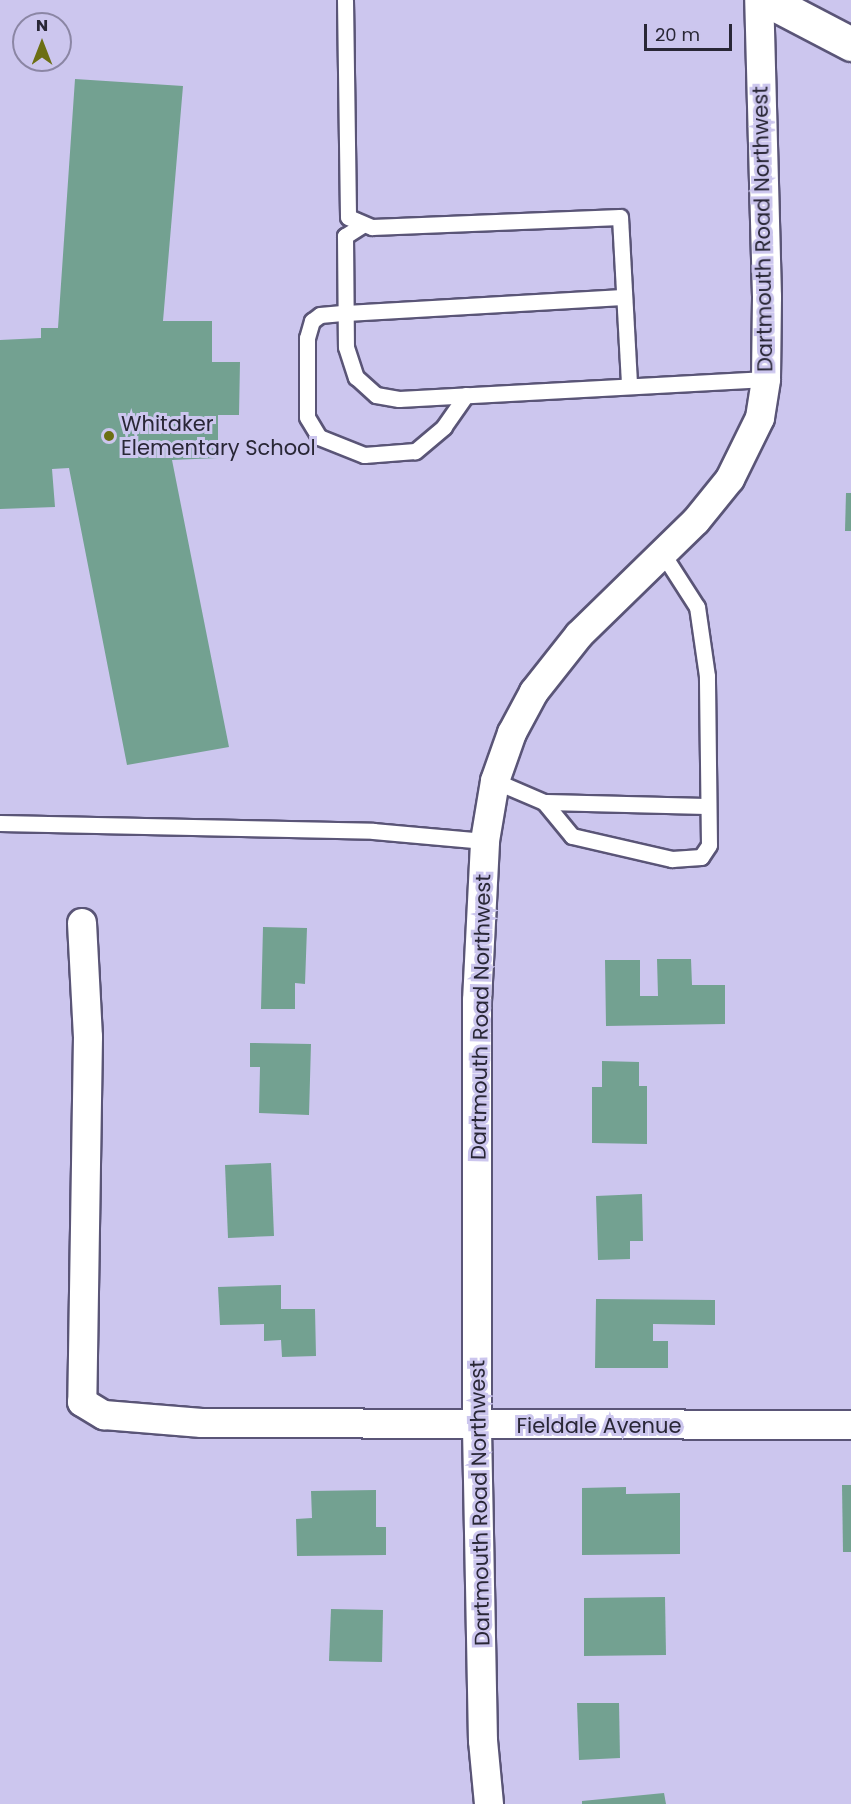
<!DOCTYPE html>
<style>
body{margin:0}
#map{position:relative;width:851px;height:1804px;overflow:hidden;background:#ccc6ee;font-family:Poppins,sans-serif}
div>[style]{position:absolute}
.building>*{inset:0;background:#73a191}
.roads{filter:drop-shadow(2px 0 #5a5577) drop-shadow(-2px 0 #5a5577) drop-shadow(0 2px #5a5577) drop-shadow(0 -2px #5a5577)}
.service>*{height:15px;margin:-7.5px;padding:0 7.5px;transform-origin:7.5px;border-radius:7.5px;background:#fff}
.minor>*{height:28px;margin:-14px;padding:0 14px;transform-origin:14px;border-radius:14px;background:#fff}
.tertiary>*{height:33px;margin:-16.5px;padding:0 16.5px;transform-origin:16.5px;border-radius:16.5px;background:#fff}
.dots>*{width:16px;height:16px;translate:-50% -50%;box-sizing:border-box;border:3px solid #ccc6ee;border-radius:50%}
span{translate:-50% -50%;white-space:nowrap;text-align:center;line-height:1.15;-webkit-text-stroke:6px #ccc6ee;paint-order:stroke}
.street-label{font-size:21px;color:#292736}
.poi-label{font-size:21px;color:#292736}
.left{translate:0 -50%;text-align:left}
.north{position:absolute;left:12px;top:12px;width:60px;height:60px;box-sizing:border-box;background:#ccc6ee;border:2px solid #8b86a4;border-radius:50%;rotate:0deg;font-size:16px;font-weight:700;line-height:24px;text-align:center;color:#292736}
.north::after{content:'';display:block;margin:auto;width:21px;height:27px;background:#6c6f13;clip-path:polygon(50% 0,100% 100%,50% 72%,0 100%)}
.scale{position:absolute;left:644px;top:24px;width:88px;height:27px;box-sizing:border-box;border:3px solid #292736;border-top:0;padding-left:8px;font-size:18px;line-height:21px;white-space:nowrap;color:#292736;-webkit-text-stroke:4px #ccc6ee;paint-order:stroke}
</style>
<div id="map">
<div class="building">
<div style="clip-path:polygon(75px 79px,183px 86px,163px 321px,212px 321px,212px 362px,240px 362px,239px 415px,218px 415px,218px 458px,172px 460px,229px 747px,127px 765px,69px 468px,52px 469px,55px 507px,0 509px,0 340px,41px 338px,41px 328px,58px 328px)"></div>
<div style="clip-path:polygon(846px 493px,851px 493px,851px 531px,845px 531px)"></div>
<div style="clip-path:polygon(263px 927px,307px 928px,305px 984px,295px 983px,295px 1009px,261px 1009px)"></div>
<div style="clip-path:polygon(657px 959px,691px 959px,692px 985px,725px 985px,725px 1024px,606px 1026px,605px 960px,640px 960px,640px 996px,658px 996px)"></div>
<div style="clip-path:polygon(250px 1043px,311px 1044px,309px 1115px,259px 1113px,260px 1067px,250px 1067px)"></div>
<div style="clip-path:polygon(602px 1061px,639px 1062px,639px 1086px,647px 1086px,647px 1144px,592px 1143px,592px 1087px,602px 1087px)"></div>
<div style="clip-path:polygon(271px 1163px,274px 1236px,228px 1238px,225px 1165px)"></div>
<div style="clip-path:polygon(642px 1194px,643px 1241px,630px 1241px,630px 1259px,598px 1260px,596px 1196px)"></div>
<div style="clip-path:polygon(281px 1285px,281px 1309px,315px 1309px,316px 1356px,282px 1357px,281px 1340px,264px 1341px,264px 1324px,220px 1325px,218px 1287px)"></div>
<div style="clip-path:polygon(596px 1299px,715px 1300px,715px 1325px,653px 1324px,653px 1341px,668px 1341px,668px 1368px,595px 1368px)"></div>
<div style="clip-path:polygon(842px 1485px,851px 1485px,851px 1552px,843px 1552px)"></div>
<div style="clip-path:polygon(626px 1487px,626px 1494px,680px 1493px,680px 1554px,582px 1555px,582px 1488px)"></div>
<div style="clip-path:polygon(376px 1490px,376px 1527px,386px 1527px,386px 1555px,297px 1556px,296px 1519px,312px 1518px,311px 1491px)"></div>
<div style="clip-path:polygon(665px 1597px,666px 1655px,584px 1656px,584px 1598px)"></div>
<div style="clip-path:polygon(331px 1609px,383px 1610px,382px 1662px,329px 1661px)"></div>
<div style="clip-path:polygon(577px 1703px,619px 1703px,620px 1758px,579px 1760px)"></div>
<div style="clip-path:polygon(664px 1793px,666px 1804px,582px 1804px,582px 1801px)"></div>
</div>
<div class="roads">
<div class="service">
<div style="left:345px;top:0;width:217px;rotate:89.2deg"></div>
<div style="left:348px;top:217px;width:26px;rotate:23deg"></div>
<div style="left:372px;top:227px;width:248px;rotate:-2.3deg"></div>
<div style="left:620px;top:217px;width:168px;rotate:86.9deg"></div>
<div style="left:361px;top:226px;width:19px;rotate:148deg"></div>
<div style="left:345px;top:236px;width:111px;rotate:89.5deg"></div>
<div style="left:346px;top:347px;width:32px;rotate:72deg"></div>
<div style="left:356px;top:377px;width:27px;rotate:42deg"></div>
<div style="left:376px;top:395px;width:23px;rotate:10deg"></div>
<div style="left:399px;top:399px;width:368px;rotate:-3.1deg"></div>
<div style="left:466px;top:395px;width:39px;rotate:125deg"></div>
<div style="left:444px;top:427px;width:38px;rotate:140deg"></div>
<div style="left:415px;top:451px;width:51px;rotate:175.5deg"></div>
<div style="left:364px;top:455px;width:48px;rotate:-158.2deg"></div>
<div style="left:319px;top:437px;width:23px;rotate:-121deg"></div>
<div style="left:307px;top:417px;width:79px;rotate:-90deg"></div>
<div style="left:307px;top:338px;width:18px;rotate:-74deg"></div>
<div style="left:312px;top:321px;width:10px;rotate:-37deg"></div>
<div style="left:320px;top:315px;width:25px;rotate:-5deg"></div>
<div style="left:345px;top:313px;width:279px;rotate:-3.3deg"></div>
<div style="left:495px;top:781px;width:53px;rotate:23.2deg"></div>
<div style="left:544px;top:802px;width:44px;rotate:50.5deg"></div>
<div style="left:572px;top:836px;width:103px;rotate:13deg"></div>
<div style="left:672px;top:859px;width:29px;rotate:-4deg"></div>
<div style="left:701px;top:857px;width:14px;rotate:-56deg"></div>
<div style="left:709px;top:845px;width:169px;rotate:-90.7deg"></div>
<div style="left:707px;top:676px;width:70px;rotate:-98.2deg"></div>
<div style="left:697px;top:607px;width:63px;rotate:-122.7deg"></div>
<div style="left:544px;top:802px;width:164px;rotate:1.4deg"></div>
<div style="left:0;top:823px;width:373px;rotate:1.2deg"></div>
<div style="left:373px;top:831px;width:112px;rotate:5.1deg"></div>
</div>
<div class="minor">
<div style="left:82px;top:923px;width:114px;rotate:87deg"></div>
<div style="left:88px;top:1037px;width:365px;rotate:90.9deg"></div>
<div style="left:82px;top:1402px;width:26px;rotate:31deg"></div>
<div style="left:104px;top:1415px;width:98px;rotate:4.7deg"></div>
<div style="left:202px;top:1423px;width:649px;rotate:0.18deg"></div>
<div style="left:489px;top:1804px;width:63px;rotate:-95.4deg"></div>
<div style="left:483px;top:1741px;width:314px;rotate:-91.1deg"></div>
<div style="left:477px;top:1427px;width:426px;rotate:-90deg"></div>
<div style="left:477px;top:1001px;width:160px;rotate:-87.1deg"></div>
<div style="left:485px;top:841px;width:61px;rotate:-80.5deg"></div>
<div style="left:495px;top:781px;width:51px;rotate:-70.5deg"></div>
<div style="left:512px;top:733px;width:47px;rotate:-61.8deg"></div>
<div style="left:534px;top:692px;width:73px;rotate:-51.7deg"></div>
<div style="left:579px;top:635px;width:163px;rotate:-44.3deg"></div>
<div style="left:696px;top:521px;width:54px;rotate:-51deg"></div>
<div style="left:730px;top:479px;width:68px;rotate:-63.8deg"></div>
<div style="left:760px;top:418px;width:39px;rotate:-81deg"></div>
<div style="left:766px;top:379px;width:82px;rotate:-89.3deg"></div>
<div style="left:767px;top:297px;width:297px;rotate:-91.5deg"></div>
</div>
<div class="tertiary">
<div style="left:767px;top:0;width:95px;rotate:27.6deg"></div>
</div>
</div>
<div class="dots">
<div style="left:109px;top:436px;background:#6c6f13"></div>
</div>
<div class="street-label">
<span style="left:763px;top:229px;rotate:-91deg">Dartmouth Road Northwest</span>
<span style="left:481px;top:1017px;rotate:-89deg">Dartmouth Road Northwest</span>
<span style="left:599px;top:1426px">Fieldale Avenue</span>
<span style="left:480px;top:1503px;rotate:-91deg">Dartmouth Road Northwest</span>
</div>
<div class="poi-label">
<span class="left" style="left:121px;top:436px">Whitaker<br>Elementary School</span>
</div>
<div class="north">N</div>
<div class="scale">20 m</div>
</div>
